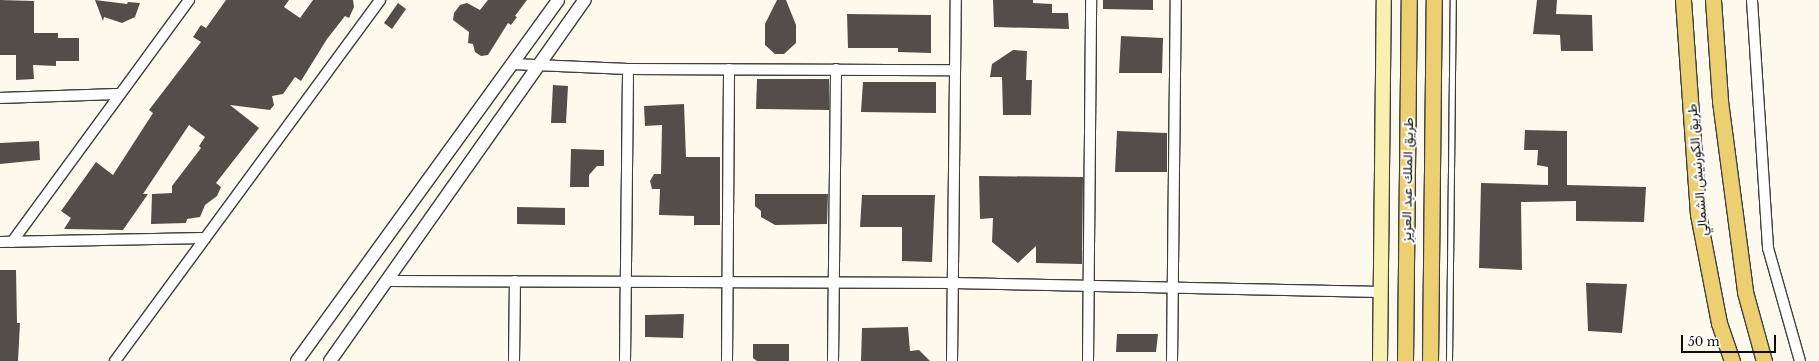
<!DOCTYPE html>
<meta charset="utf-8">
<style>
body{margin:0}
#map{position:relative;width:1819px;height:361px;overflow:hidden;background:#fdfaed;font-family:"Libre Baskerville",Vazirmatn,serif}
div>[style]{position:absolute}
.building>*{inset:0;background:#544e4a}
.roads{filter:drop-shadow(1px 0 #3f3f3f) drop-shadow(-1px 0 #3f3f3f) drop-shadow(0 1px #3f3f3f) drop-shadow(0 -1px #3f3f3f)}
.service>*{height:5px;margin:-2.5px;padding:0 2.5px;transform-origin:2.5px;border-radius:2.5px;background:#fff}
.minor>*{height:10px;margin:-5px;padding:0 5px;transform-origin:5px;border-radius:5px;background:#fff}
.tertiary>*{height:12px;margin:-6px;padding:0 6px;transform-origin:6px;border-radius:6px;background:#fff}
.secondary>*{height:14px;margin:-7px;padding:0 7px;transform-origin:7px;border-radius:7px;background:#f7f0af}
.primary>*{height:15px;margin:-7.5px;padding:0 7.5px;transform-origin:7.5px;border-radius:7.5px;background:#ebcf70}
span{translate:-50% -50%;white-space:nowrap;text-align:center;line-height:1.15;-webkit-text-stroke:4px #fff;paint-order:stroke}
.street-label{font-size:14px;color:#0c0c0c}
.scale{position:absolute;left:1681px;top:335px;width:95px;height:18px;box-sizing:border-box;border:2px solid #0c0c0c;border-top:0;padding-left:5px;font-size:12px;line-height:14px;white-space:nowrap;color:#0c0c0c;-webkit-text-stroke:3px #fff;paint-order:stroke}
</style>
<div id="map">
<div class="building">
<div style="clip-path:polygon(0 0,34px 1px,34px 33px,58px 33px,58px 38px,79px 38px,79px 61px,56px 61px,56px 66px,33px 65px,34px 79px,16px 80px,16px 55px,0 55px)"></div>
<div style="clip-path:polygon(95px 0,127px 4px,128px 2px,140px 3px,135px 17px,122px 23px,104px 17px,103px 21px)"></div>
<div style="clip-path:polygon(226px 0,289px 0,284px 7px,300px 18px,313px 0,353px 0,354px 7px,349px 18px,345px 16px,327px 39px,301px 81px,295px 77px,283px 94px,272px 96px,274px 105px,270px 110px,230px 105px,259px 128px,216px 183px,221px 187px,217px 196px,205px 205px,200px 217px,187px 219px,186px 223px,151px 224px,152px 194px,172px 193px,172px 186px,201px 148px,199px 146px,205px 137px,189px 125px,143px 194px,148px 194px,123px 230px,64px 229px,71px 218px,61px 211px,96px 162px,113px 175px,153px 113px,149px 110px,201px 42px,193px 37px,201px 25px,206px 28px)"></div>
<div style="clip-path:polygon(488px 0,527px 0,515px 16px,517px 17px,511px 25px,508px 23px,488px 55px,481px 56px,475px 52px,473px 44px,468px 43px,469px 32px,453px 20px,454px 13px,460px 5px,467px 3px,480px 10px)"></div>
<div style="clip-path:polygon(777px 0,786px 0,796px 25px,796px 43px,784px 54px,775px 54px,765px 45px,765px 24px)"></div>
<div style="clip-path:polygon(993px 0,1033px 0,1033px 3px,1052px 4px,1052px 13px,1068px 13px,1069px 29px,994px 27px)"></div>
<div style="clip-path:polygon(1103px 0,1153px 0,1153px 10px,1103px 9px)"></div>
<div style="clip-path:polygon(1537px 0,1557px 0,1556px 14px,1592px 15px,1593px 51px,1561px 51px,1560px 35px,1533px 34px)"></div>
<div style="clip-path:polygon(398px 3px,406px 9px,392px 29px,384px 23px)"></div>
<div style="clip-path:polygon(847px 14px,931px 15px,931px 53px,898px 52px,898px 48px,848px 48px)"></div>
<div style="clip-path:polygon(1121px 36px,1163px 38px,1162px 73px,1119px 73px)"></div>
<div style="clip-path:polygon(1013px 50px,1027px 51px,1026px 80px,1032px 80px,1031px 115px,1003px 115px,1002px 77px,990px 77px,992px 64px)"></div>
<div style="clip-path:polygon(757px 79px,829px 79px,829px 110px,756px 109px)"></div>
<div style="clip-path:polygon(863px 82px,936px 82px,936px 113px,861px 112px)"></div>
<div style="clip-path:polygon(553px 85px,568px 86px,566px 123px,551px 123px)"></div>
<div style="clip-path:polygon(684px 104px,686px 157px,720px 157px,720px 225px,694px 225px,694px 216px,659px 215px,660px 189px,652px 189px,650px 181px,654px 174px,661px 174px,662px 125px,645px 126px,644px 106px)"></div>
<div style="clip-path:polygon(1525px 130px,1567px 131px,1567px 185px,1646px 187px,1644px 222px,1576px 221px,1576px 201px,1521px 202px,1522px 270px,1479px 268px,1481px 183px,1548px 185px,1548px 167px,1537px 165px,1538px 150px,1524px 150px)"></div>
<div style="clip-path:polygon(1117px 131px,1167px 133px,1167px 172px,1115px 172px)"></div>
<div style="clip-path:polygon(39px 141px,40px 160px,0 164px,0 143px)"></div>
<div style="clip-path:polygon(571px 149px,604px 150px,604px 166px,597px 166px,589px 175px,589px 187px,570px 187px)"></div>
<div style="clip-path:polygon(979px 176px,1083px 177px,1082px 264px,1036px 263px,1036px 246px,1018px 263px,992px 242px,993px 218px,980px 219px)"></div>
<div style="clip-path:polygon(755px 194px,828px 194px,827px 224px,775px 225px,761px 217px,761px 211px,755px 206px)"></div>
<div style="clip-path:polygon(862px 195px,935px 195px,932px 262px,902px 261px,902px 227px,860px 227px)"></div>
<div style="clip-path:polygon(517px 207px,565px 208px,565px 225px,517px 224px)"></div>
<div style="clip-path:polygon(0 270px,16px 270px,17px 323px,20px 323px,18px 361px,0 361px)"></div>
<div style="clip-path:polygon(1586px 283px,1627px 284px,1622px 333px,1588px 331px)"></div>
<div style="clip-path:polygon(684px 314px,683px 338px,645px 337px,645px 315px)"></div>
<div style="clip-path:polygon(908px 327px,910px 351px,919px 350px,930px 361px,861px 361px,862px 328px)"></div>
<div style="clip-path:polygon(1117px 334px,1158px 334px,1156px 352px,1116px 352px)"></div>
<div style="clip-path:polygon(753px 344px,789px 344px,789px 361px,757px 361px,753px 358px)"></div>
</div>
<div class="roads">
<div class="service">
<div style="left:1449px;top:361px;width:361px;rotate:-89.4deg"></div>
</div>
<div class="minor">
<div style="left:1752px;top:0;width:249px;rotate:86.3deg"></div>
<div style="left:1768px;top:248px;width:117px;rotate:74.2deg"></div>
<div style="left:512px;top:64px;width:116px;rotate:2.5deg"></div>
<div style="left:628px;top:69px;width:327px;rotate:0.2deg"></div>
<div style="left:0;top:98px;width:120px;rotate:-1.9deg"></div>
<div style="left:0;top:242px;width:205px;rotate:-1.1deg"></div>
<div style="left:12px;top:242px;width:300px;rotate:-53.8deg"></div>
<div style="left:389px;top:281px;width:564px;rotate:0.2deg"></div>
<div style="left:953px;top:283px;width:428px;rotate:1.2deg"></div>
<div style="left:115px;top:361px;width:448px;rotate:-53.7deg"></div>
<div style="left:514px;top:361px;width:80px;rotate:-89.3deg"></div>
<div style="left:625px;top:361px;width:292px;rotate:-89.4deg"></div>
<div style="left:727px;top:361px;width:292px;rotate:-89.6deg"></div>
<div style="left:833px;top:361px;width:292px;rotate:-89.4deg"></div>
<div style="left:952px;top:361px;width:361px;rotate:-89.4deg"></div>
<div style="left:1088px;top:361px;width:361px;rotate:-89.5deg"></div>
<div style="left:1172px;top:361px;width:361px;rotate:-89.4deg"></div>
</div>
<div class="tertiary">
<div style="left:297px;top:361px;width:445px;rotate:-54.1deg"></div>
<div style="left:330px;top:361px;width:442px;rotate:-54.8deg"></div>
</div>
<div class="secondary">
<div style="left:1380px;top:361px;width:361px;rotate:-89.4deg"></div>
</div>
<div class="primary">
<div style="left:1683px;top:0;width:215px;rotate:86deg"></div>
<div style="left:1698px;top:214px;width:111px;rotate:79.1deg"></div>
<div style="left:1719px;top:323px;width:40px;rotate:71.1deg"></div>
<div style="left:1713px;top:0;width:101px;rotate:86deg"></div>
<div style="left:1720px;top:101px;width:193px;rotate:82.5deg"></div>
<div style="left:1745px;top:292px;width:72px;rotate:74.6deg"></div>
<div style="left:1405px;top:361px;width:361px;rotate:-89.4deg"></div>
<div style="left:1430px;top:361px;width:361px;rotate:-89.4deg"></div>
</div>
</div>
<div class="street-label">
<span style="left:1697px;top:170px;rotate:-95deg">طريق الكورنيش الشمالي</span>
<span style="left:1407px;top:180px;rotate:-89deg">طريق الملك عبد العزيز</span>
</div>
<div class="scale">50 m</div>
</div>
